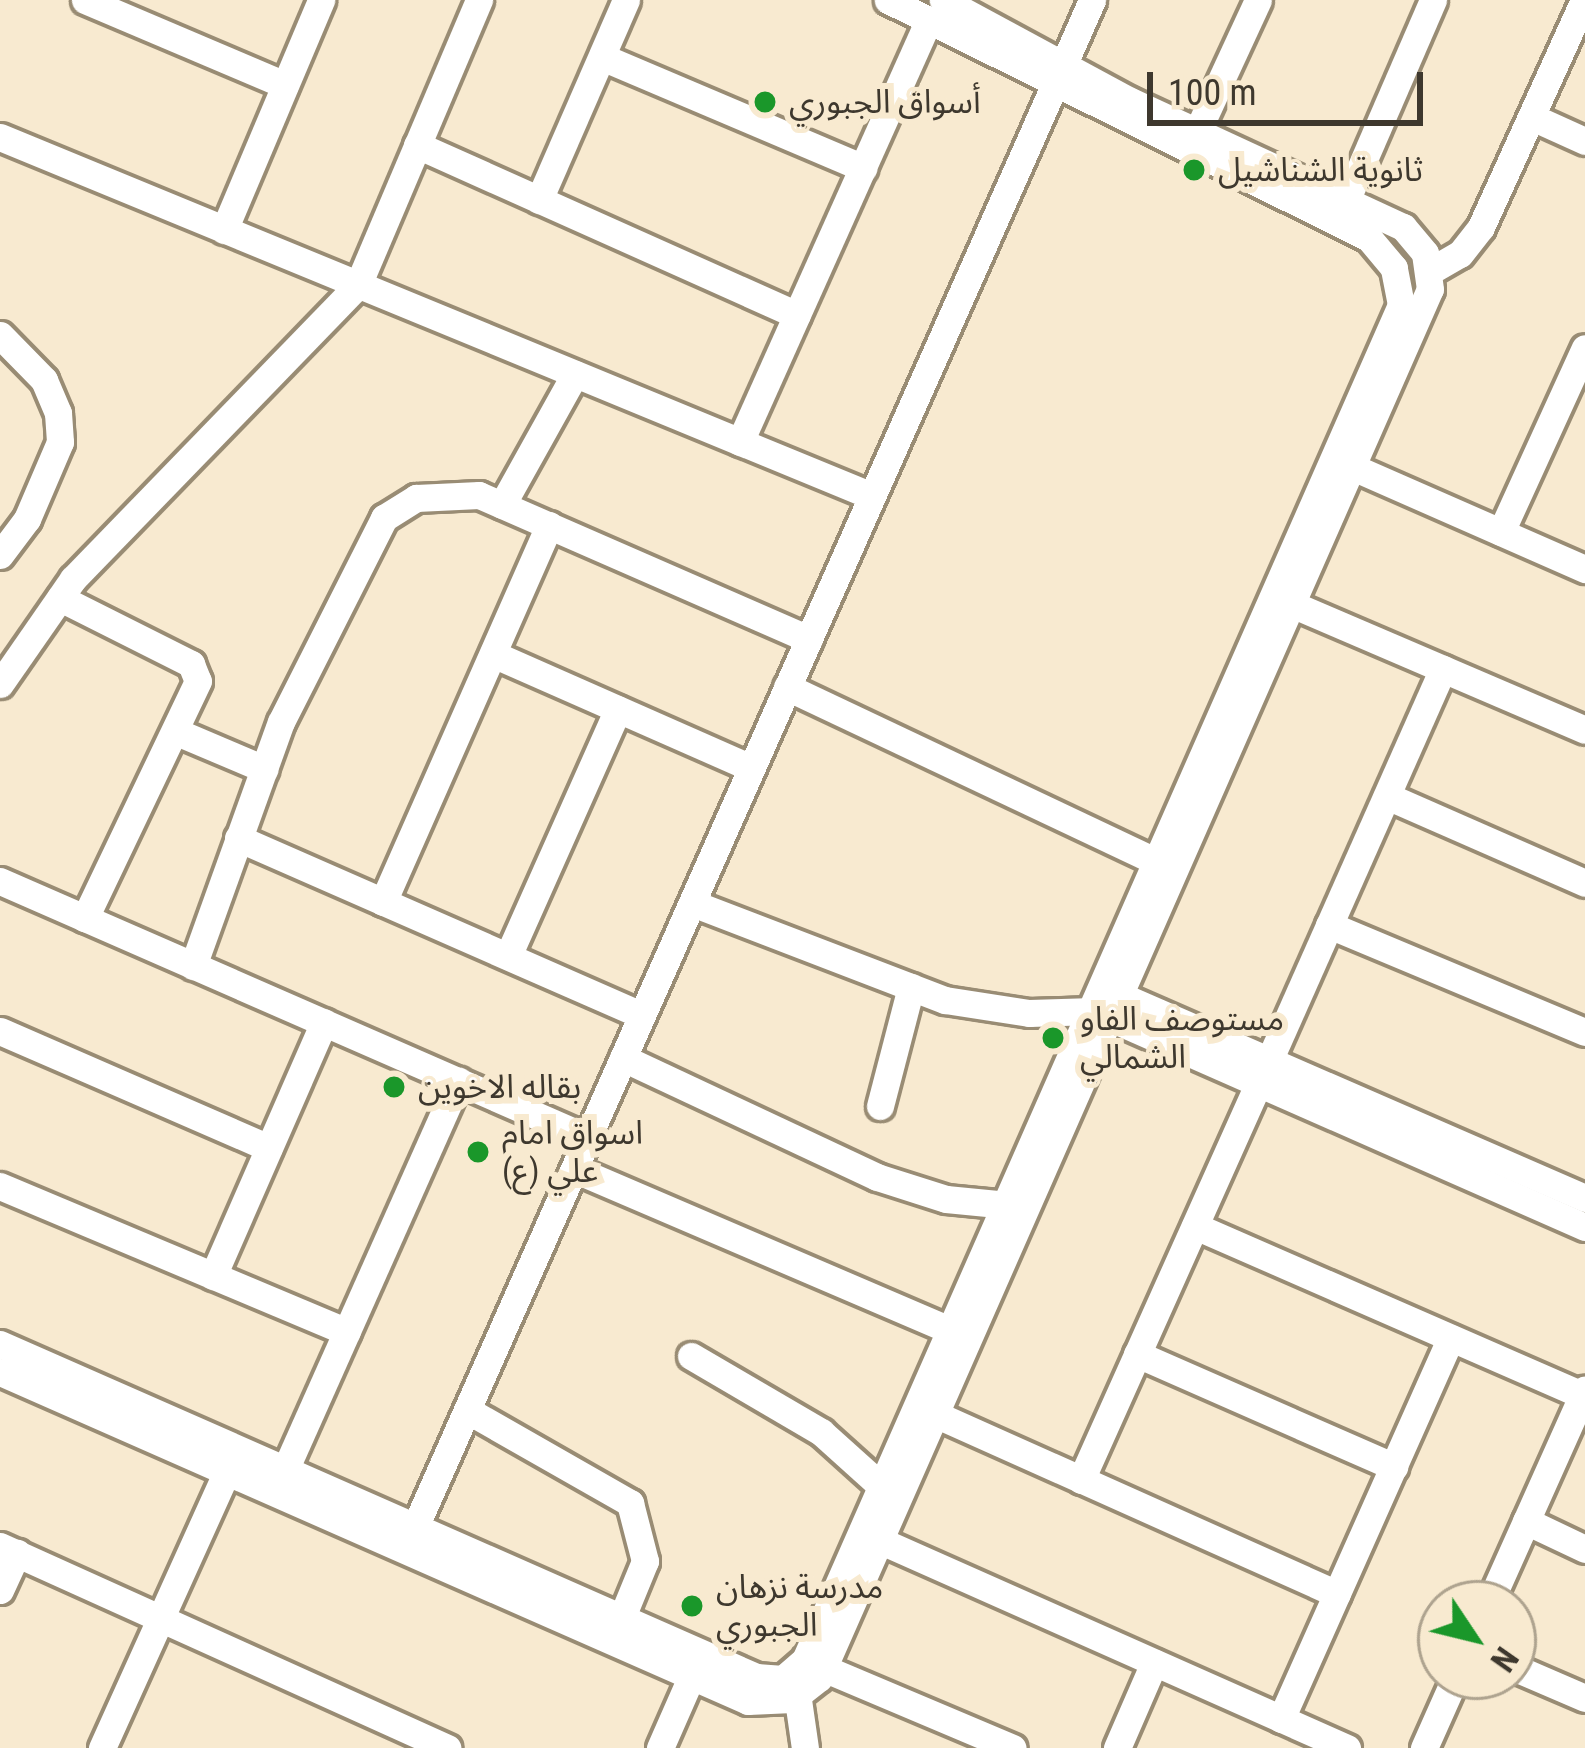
<!DOCTYPE html>
<meta charset="utf-8">
<style>
body{margin:0}
#map{position:relative;width:1585px;height:1748px;overflow:hidden;background:#f8ead0;font-family:"Roboto Condensed","Noto Sans Arabic",sans-serif}
div>[style]{position:absolute}
.roads{filter:drop-shadow(3px 0 #998c74) drop-shadow(-3px 0 #998c74) drop-shadow(0 3px #998c74) drop-shadow(0 -3px #998c74)}
.minor>*{height:27px;margin:-13.5px;padding:0 13.5px;transform-origin:13.5px;border-radius:13.5px;background:#fff}
.dots>*{width:33px;height:33px;translate:-50% -50%;box-sizing:border-box;border:6px solid #f8ead0;border-radius:50%}
span{translate:-50% -50%;white-space:nowrap;text-align:center;line-height:1.15;-webkit-text-stroke:12px #f8ead0;paint-order:stroke}
.poi-label{font-size:33px;color:#3e382e}
.left{translate:0 -50%;text-align:left}
.north{position:absolute;left:1417px;top:1580px;width:120px;height:120px;box-sizing:border-box;background:#f8ead0;border:3px solid #aea38f;border-radius:50%;rotate:125deg;font-size:33px;font-weight:700;line-height:48px;text-align:center;color:#3e382e}
.north::after{content:'';display:block;margin:auto;width:42px;height:54px;background:#1a972a;clip-path:polygon(50% 0,100% 100%,50% 72%,0 100%)}
.scale{position:absolute;left:1147px;top:72px;width:276px;height:54px;box-sizing:border-box;border:6px solid #3e382e;border-top:0;padding-left:15px;font-size:36px;line-height:42px;white-space:nowrap;color:#3e382e;-webkit-text-stroke:9px #f8ead0;paint-order:stroke}
</style>
<div id="map">
<div class="roads">
<div class="minor">
<div style="left:85px;top:0;width:217px;rotate:23deg"></div>
<div style="left:602px;top:57px;width:284px;rotate:23deg"></div>
<div style="left:1532px;top:117px;width:58px;rotate:24.4deg"></div>
<div style="left:1197px;top:132px;width:145px;rotate:-65.2deg"></div>
<div style="left:0;top:137px;width:943px;rotate:22.38deg"></div>
<div style="left:417px;top:145px;width:416px;rotate:24.1deg"></div>
<div style="left:539px;top:200px;width:218px;rotate:-66.5deg"></div>
<div style="left:1346px;top:201px;width:219px;rotate:-66.6deg"></div>
<div style="left:224px;top:230px;width:250px;rotate:-67.1deg"></div>
<div style="left:1430px;top:271px;width:34px;rotate:-30deg"></div>
<div style="left:1460px;top:254px;width:34px;rotate:-52deg"></div>
<div style="left:1481px;top:227px;width:249px;rotate:-65.6deg"></div>
<div style="left:0;top:335px;width:63px;rotate:45.6deg"></div>
<div style="left:44px;top:380px;width:36px;rotate:67deg"></div>
<div style="left:58px;top:413px;width:29px;rotate:86deg"></div>
<div style="left:60px;top:442px;width:84px;rotate:113.2deg"></div>
<div style="left:27px;top:519px;width:45px;rotate:126.9deg"></div>
<div style="left:740px;top:442px;width:461px;rotate:-65.9deg"></div>
<div style="left:1357px;top:469px;width:249px;rotate:23.7deg"></div>
<div style="left:502px;top:505px;width:150px;rotate:-60.9deg"></div>
<div style="left:1501px;top:532px;width:202px;rotate:-65.5deg"></div>
<div style="left:60px;top:598px;width:147px;rotate:26.7deg"></div>
<div style="left:191px;top:664px;width:18px;rotate:68deg"></div>
<div style="left:198px;top:681px;width:263px;rotate:115.5deg"></div>
<div style="left:1296px;top:606px;width:314px;rotate:23.2deg"></div>
<div style="left:493px;top:654px;width:282px;rotate:23.8deg"></div>
<div style="left:0;top:684px;width:128px;rotate:-55.2deg"></div>
<div style="left:73px;top:579px;width:409px;rotate:-45.9deg"></div>
<div style="left:358px;top:285px;width:310px;rotate:-67deg"></div>
<div style="left:787px;top:687px;width:412px;rotate:25.3deg"></div>
<div style="left:177px;top:732px;width:95px;rotate:23deg"></div>
<div style="left:1387px;top:796px;width:216px;rotate:23.7deg"></div>
<div style="left:238px;top:838px;width:441px;rotate:23.7deg"></div>
<div style="left:0;top:881px;width:642px;rotate:23.61deg"></div>
<div style="left:383px;top:902px;width:412px;rotate:-66.2deg"></div>
<div style="left:692px;top:903px;width:271px;rotate:21deg"></div>
<div style="left:945px;top:1000px;width:85px;rotate:8.8deg"></div>
<div style="left:1029px;top:1013px;width:65px;rotate:-1.8deg"></div>
<div style="left:1094px;top:1011px;width:536px;rotate:23.75deg"></div>
<div style="left:1329px;top:925px;width:277px;rotate:22.7deg"></div>
<div style="left:508px;top:956px;width:270px;rotate:-66deg"></div>
<div style="left:193px;top:966px;width:259px;rotate:-70.2deg"></div>
<div style="left:281px;top:722px;width:229px;rotate:-63.2deg"></div>
<div style="left:384px;top:518px;width:38px;rotate:-32deg"></div>
<div style="left:416px;top:498px;width:63px;rotate:-2.7deg"></div>
<div style="left:479px;top:495px;width:360px;rotate:23.6deg"></div>
<div style="left:1105px;top:989px;width:524px;rotate:23.53deg"></div>
<div style="left:0;top:1031px;width:293px;rotate:23.5deg"></div>
<div style="left:623px;top:1058px;width:280px;rotate:25.1deg"></div>
<div style="left:877px;top:1177px;width:72px;rotate:17.7deg"></div>
<div style="left:946px;top:1199px;width:62px;rotate:5.5deg"></div>
<div style="left:1269px;top:1061px;width:429px;rotate:-66.1deg"></div>
<div style="left:880px;top:1106px;width:123px;rotate:-75.4deg"></div>
<div style="left:574px;top:1169px;width:411px;rotate:23.2deg"></div>
<div style="left:0;top:1186px;width:376px;rotate:22.8deg"></div>
<div style="left:1195px;top:1226px;width:422px;rotate:23.6deg"></div>
<div style="left:213px;top:1276px;width:277px;rotate:-66.4deg"></div>
<div style="left:0;top:1344px;width:826px;rotate:23.77deg"></div>
<div style="left:756px;top:1677px;width:27px;rotate:4deg"></div>
<div style="left:783px;top:1679px;width:29px;rotate:-41deg"></div>
<div style="left:805px;top:1660px;width:1480px;rotate:-66.26deg"></div>
<div style="left:1401px;top:305px;width:38px;rotate:-101deg"></div>
<div style="left:1394px;top:268px;width:39px;rotate:-130deg"></div>
<div style="left:1369px;top:238px;width:537px;rotate:-153.67deg"></div>
<div style="left:1137px;top:1354px;width:281px;rotate:23.7deg"></div>
<div style="left:691px;top:1356px;width:151px;rotate:30.3deg"></div>
<div style="left:821px;top:1432px;width:82px;rotate:42deg"></div>
<div style="left:0;top:1372px;width:817px;rotate:23.74deg"></div>
<div style="left:748px;top:1701px;width:44px;rotate:-2.6deg"></div>
<div style="left:792px;top:1699px;width:34px;rotate:-38deg"></div>
<div style="left:819px;top:1678px;width:1517px;rotate:-66.26deg"></div>
<div style="left:1430px;top:289px;width:36px;rotate:-98deg"></div>
<div style="left:1425px;top:253px;width:34px;rotate:-130deg"></div>
<div style="left:1403px;top:227px;width:301px;rotate:-155.2deg"></div>
<div style="left:1130px;top:101px;width:213px;rotate:-151.6deg"></div>
<div style="left:467px;top:1410px;width:188px;rotate:29.7deg"></div>
<div style="left:630px;top:1503px;width:60px;rotate:75.5deg"></div>
<div style="left:645px;top:1561px;width:61px;rotate:112.3deg"></div>
<div style="left:937px;top:1415px;width:438px;rotate:24.1deg"></div>
<div style="left:286px;top:1468px;width:424px;rotate:-66deg"></div>
<div style="left:1081px;top:1480px;width:435px;rotate:-65.9deg"></div>
<div style="left:1526px;top:1521px;width:65px;rotate:25.4deg"></div>
<div style="left:416px;top:1525px;width:1668px;rotate:-66.09deg"></div>
<div style="left:881px;top:1541px;width:510px;rotate:23.95deg"></div>
<div style="left:0;top:1546px;width:491px;rotate:24.3deg"></div>
<div style="left:0;top:1590px;width:41px;rotate:-65.3deg"></div>
<div style="left:1489px;top:1604px;width:235px;rotate:-65.9deg"></div>
<div style="left:809px;top:1662px;width:221px;rotate:22.9deg"></div>
<div style="left:1513px;top:1667px;width:78px;rotate:23.3deg"></div>
<div style="left:795px;top:1679px;width:70px;rotate:81.8deg"></div>
<div style="left:1281px;top:1719px;width:417px;rotate:-66deg"></div>
<div style="left:102px;top:1748px;width:318px;rotate:-65.7deg"></div>
<div style="left:660px;top:1748px;width:97px;rotate:-66.3deg"></div>
<div style="left:1117px;top:1748px;width:93px;rotate:-66.5deg"></div>
<div style="left:1424px;top:1748px;width:79px;rotate:-66deg"></div>
</div>
</div>
<div class="dots">
<div style="left:765px;top:102px;background:#1a972a"></div>
<div style="left:1194px;top:170px;background:#1a972a"></div>
<div style="left:1053px;top:1038px;background:#1a972a"></div>
<div style="left:394px;top:1087px;background:#1a972a"></div>
<div style="left:478px;top:1152px;background:#1a972a"></div>
<div style="left:692px;top:1606px;background:#1a972a"></div>
</div>
<div class="poi-label">
<span class="left" style="left:789px;top:102px">أسواق الجبوري</span>
<span class="left" style="left:1218px;top:170px">ثانوية الشناشيل</span>
<span class="left" style="left:1080px;top:1038px">مستوصف الفاو<br>الشمالي</span>
<span class="left" style="left:418px;top:1087px">بقاله الاخوين</span>
<span class="left" style="left:502px;top:1152px">اسواق امام<br>علي (ع)</span>
<span class="left" style="left:716px;top:1606px">مدرسة نزهان<br>الجبوري</span>
</div>
<div class="north">N</div>
<div class="scale">100 m</div>
</div>
